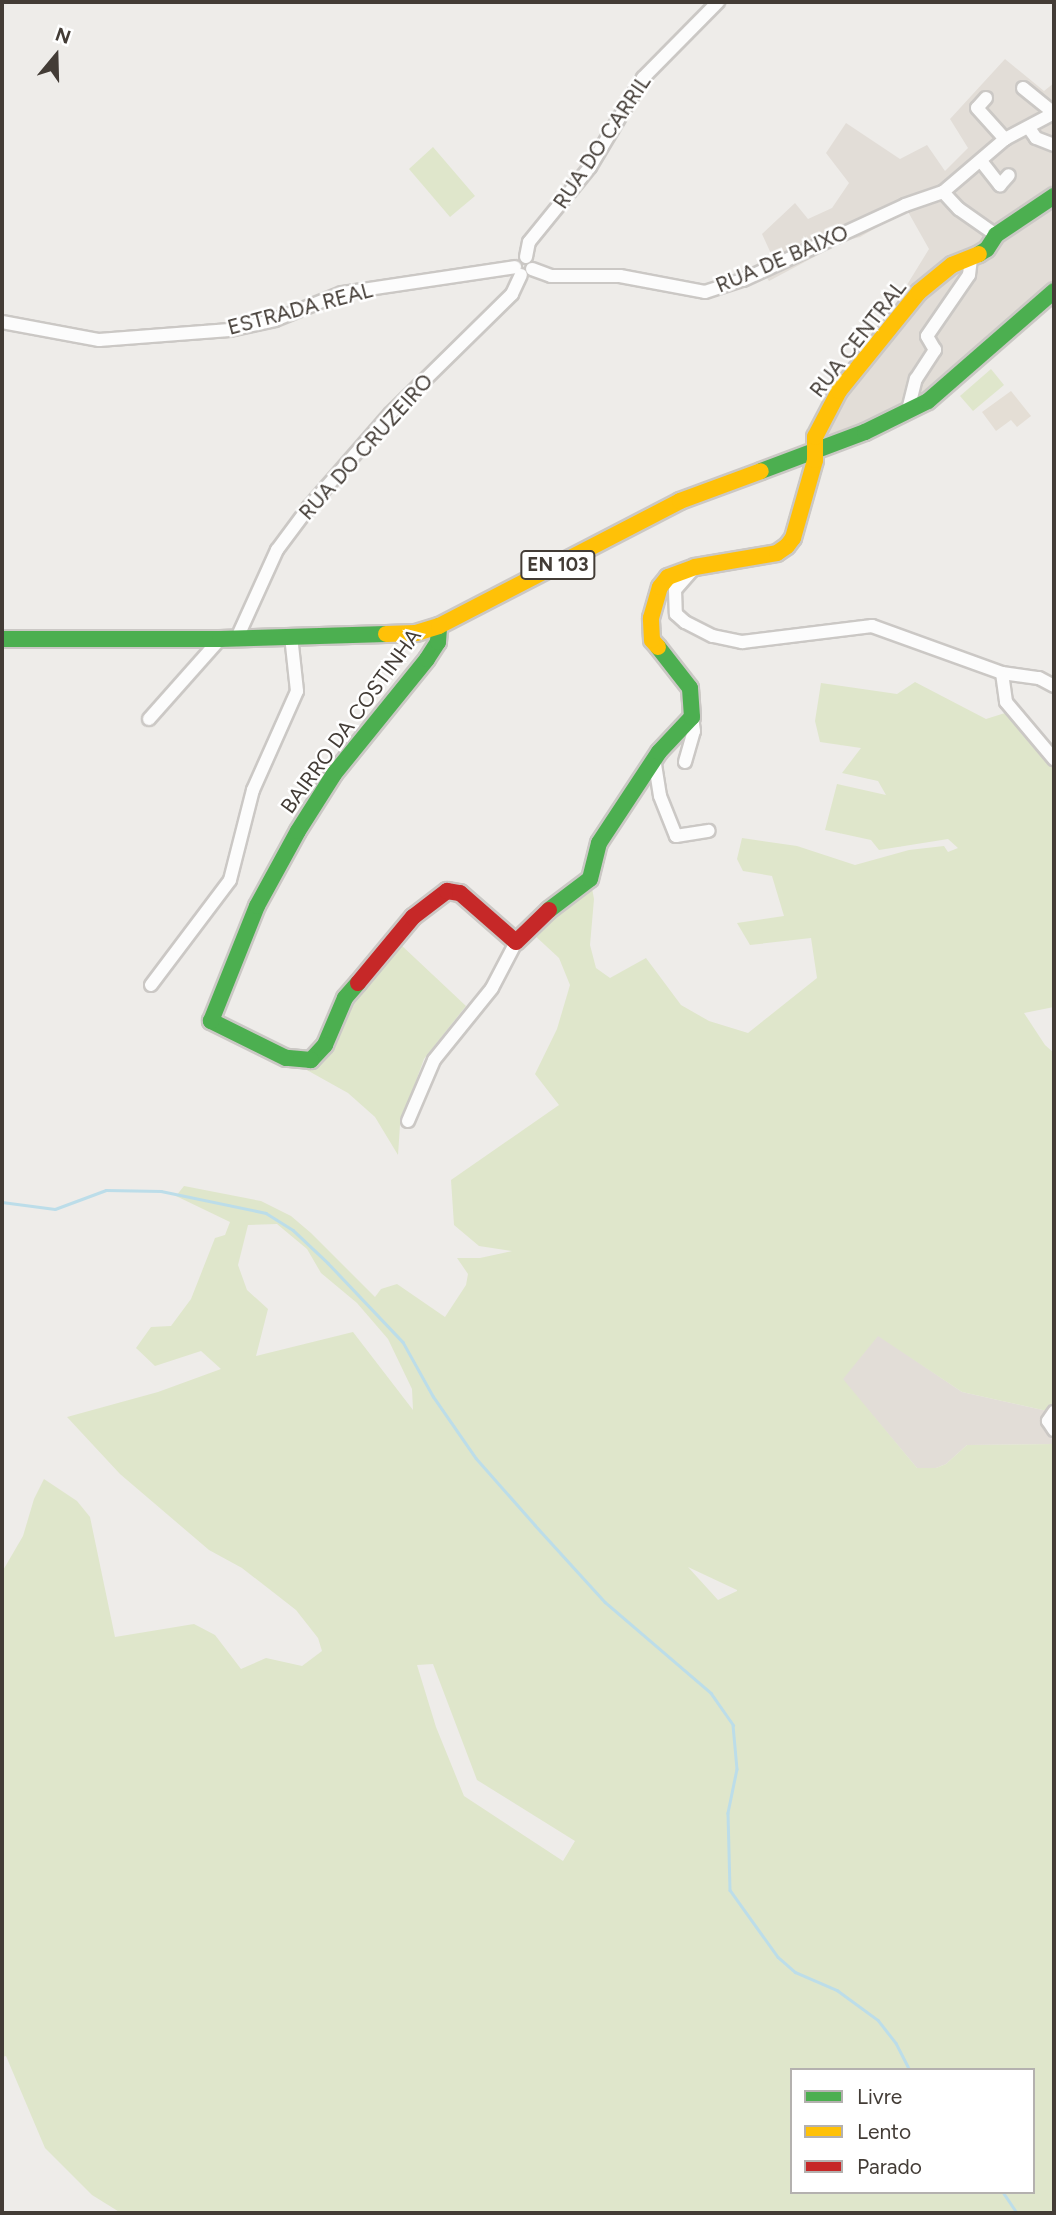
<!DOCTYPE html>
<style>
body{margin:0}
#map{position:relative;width:1056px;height:2215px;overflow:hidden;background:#eeece9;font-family:Figtree,sans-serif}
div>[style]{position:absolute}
.residential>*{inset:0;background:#e2ddd7}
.education>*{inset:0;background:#e4ded5}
.green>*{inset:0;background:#dfe6cb}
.stream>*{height:2.5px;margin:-1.25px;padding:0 1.25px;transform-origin:1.25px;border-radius:1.25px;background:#bcdde9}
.roads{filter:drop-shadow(2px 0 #cbc8c5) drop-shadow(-2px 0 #cbc8c5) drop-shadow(0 2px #cbc8c5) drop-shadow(0 -2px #cbc8c5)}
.street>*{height:12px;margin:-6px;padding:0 6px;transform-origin:6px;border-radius:6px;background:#fcfcfc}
.fast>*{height:16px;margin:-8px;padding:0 8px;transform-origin:8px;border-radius:8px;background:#4caf50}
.slow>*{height:16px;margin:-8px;padding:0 8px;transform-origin:8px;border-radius:8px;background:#ffc107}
.jam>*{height:16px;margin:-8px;padding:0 8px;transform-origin:8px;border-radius:8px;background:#c62828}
span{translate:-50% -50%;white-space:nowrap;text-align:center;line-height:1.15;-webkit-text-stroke:5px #fff;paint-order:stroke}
.shield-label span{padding:2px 5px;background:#fff;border:2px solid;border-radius:5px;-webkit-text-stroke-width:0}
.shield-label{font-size:19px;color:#433c36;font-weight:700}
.street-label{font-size:21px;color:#433c36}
.frame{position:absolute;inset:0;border:4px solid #433c36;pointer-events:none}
.legend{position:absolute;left:790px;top:2068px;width:245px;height:126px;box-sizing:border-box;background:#fff;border:2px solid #b4b1af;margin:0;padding:9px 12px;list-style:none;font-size:21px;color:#433c36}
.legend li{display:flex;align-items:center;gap:14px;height:35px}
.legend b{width:35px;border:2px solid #b4b1af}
.north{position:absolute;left:21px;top:21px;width:70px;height:70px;-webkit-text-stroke:5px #fff;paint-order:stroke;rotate:19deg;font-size:19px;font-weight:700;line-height:28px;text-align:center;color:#433c36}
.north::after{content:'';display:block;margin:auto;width:24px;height:32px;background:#433c36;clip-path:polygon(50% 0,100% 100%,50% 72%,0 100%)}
</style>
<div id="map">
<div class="residential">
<div style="clip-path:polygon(1005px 59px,1044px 91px,1054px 83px,1054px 287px,922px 402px,826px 439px,824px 420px,929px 249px,907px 210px,860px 237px,844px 241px,769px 281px,765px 275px,773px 258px,762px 234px,795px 203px,808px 219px,832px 208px,849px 183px,826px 153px,846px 123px,900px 159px,927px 145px,945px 171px,968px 148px,950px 119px)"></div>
<div style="clip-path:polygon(878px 1335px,962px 1392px,1047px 1411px,1045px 1423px,1054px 1444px,967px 1445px,946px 1464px,936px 1468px,917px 1468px,842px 1379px)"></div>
</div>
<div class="education">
<div style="clip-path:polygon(1011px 391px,1031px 416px,1017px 427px,1011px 420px,996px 431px,982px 412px)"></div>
</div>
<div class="green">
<div style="clip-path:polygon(433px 147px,475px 196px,450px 217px,409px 169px)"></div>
<div style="clip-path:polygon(991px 369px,1004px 385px,973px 411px,960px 396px)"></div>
<div style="clip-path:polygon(evenodd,915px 682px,986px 719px,1005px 713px,1054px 764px,1054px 1007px,1024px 1013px,1045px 1045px,1054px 1053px,1054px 1401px,1047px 1411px,962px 1392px,878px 1336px,843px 1379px,917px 1468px,936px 1468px,946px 1464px,967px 1445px,1054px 1444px,1054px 2213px,121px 2213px,92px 2195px,45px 2148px,6px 2056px,2px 2057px,2px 1572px,23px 1536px,34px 1499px,44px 1479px,77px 1501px,90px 1517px,115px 1637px,194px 1624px,215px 1635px,241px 1669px,266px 1658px,302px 1666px,322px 1651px,318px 1638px,296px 1610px,242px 1568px,209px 1550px,120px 1474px,67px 1417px,158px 1392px,221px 1369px,201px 1351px,155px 1366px,136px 1348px,151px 1327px,171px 1326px,191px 1299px,215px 1238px,225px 1235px,230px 1222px,176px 1196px,184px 1186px,261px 1201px,291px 1216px,311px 1233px,375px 1297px,381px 1289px,397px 1284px,445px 1317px,466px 1285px,468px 1274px,457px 1258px,480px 1258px,512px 1251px,479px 1246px,454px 1225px,451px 1180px,559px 1105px,535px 1074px,557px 1029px,570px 985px,559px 958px,532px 933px,591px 883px,594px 899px,590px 945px,596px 968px,610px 978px,646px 958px,681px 1005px,709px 1021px,748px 1033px,817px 978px,811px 938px,750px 945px,737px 923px,784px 916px,772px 876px,743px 871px,737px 859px,742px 838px,797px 846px,855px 865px,909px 850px,944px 846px,948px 852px,958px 848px,948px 839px,879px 850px,871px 840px,825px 830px,837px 784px,886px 795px,878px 781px,842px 773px,861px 748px,820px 742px,815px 721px,821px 683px,897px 694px,915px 682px,277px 1224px,307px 1249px,321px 1273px,357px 1303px,388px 1339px,412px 1389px,413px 1410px,353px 1332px,256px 1356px,268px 1309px,247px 1290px,238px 1265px,248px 1225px,277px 1224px,915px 682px,688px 1567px,737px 1590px,737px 1591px,718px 1600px,688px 1567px,915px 682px,433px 1664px,477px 1780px,575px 1841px,563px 1861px,464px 1796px,436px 1727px,417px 1665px,433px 1664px,915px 682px,792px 2070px,1033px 2070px,1033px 2192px,792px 2192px,792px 2070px)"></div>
<div style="clip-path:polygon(399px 943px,466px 1006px,424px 1059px,400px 1125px,398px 1155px,375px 1117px,348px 1093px,305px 1069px,322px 1061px,350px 999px)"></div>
</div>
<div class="stream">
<div style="left:2px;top:1202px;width:53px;rotate:7.5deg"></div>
<div style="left:55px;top:1209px;width:54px;rotate:-20.4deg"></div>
<div style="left:106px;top:1190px;width:55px;rotate:1deg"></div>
<div style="left:161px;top:1191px;width:107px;rotate:11.8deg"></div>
<div style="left:266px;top:1213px;width:32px;rotate:32deg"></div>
<div style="left:293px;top:1230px;width:48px;rotate:43.3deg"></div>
<div style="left:328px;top:1263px;width:109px;rotate:46.5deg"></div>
<div style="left:403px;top:1342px;width:62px;rotate:60.9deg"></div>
<div style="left:433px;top:1396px;width:75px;rotate:55.3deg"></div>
<div style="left:476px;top:1458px;width:89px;rotate:48.6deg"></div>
<div style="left:535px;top:1525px;width:104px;rotate:47.7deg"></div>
<div style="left:605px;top:1602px;width:140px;rotate:40.6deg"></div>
<div style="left:711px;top:1693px;width:39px;rotate:55deg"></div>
<div style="left:733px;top:1725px;width:44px;rotate:84.8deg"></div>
<div style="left:737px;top:1769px;width:45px;rotate:101.6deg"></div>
<div style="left:728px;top:1813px;width:77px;rotate:88.5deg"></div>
<div style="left:730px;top:1890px;width:82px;rotate:54.4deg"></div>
<div style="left:778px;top:1957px;width:23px;rotate:41deg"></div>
<div style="left:795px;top:1972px;width:46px;rotate:23.2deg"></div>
<div style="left:837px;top:1990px;width:51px;rotate:36.2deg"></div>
<div style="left:878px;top:2020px;width:29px;rotate:52deg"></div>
<div style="left:896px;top:2043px;width:30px;rotate:63deg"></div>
<div style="left:1003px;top:2192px;width:25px;rotate:56deg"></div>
</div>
<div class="roads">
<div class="street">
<div style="left:1023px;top:88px;width:40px;rotate:39deg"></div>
<div style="left:986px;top:98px;width:13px;rotate:132deg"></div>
<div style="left:977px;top:108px;width:42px;rotate:47.9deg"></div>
<div style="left:1029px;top:128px;width:12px;rotate:55deg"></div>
<div style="left:1036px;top:138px;width:19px;rotate:21deg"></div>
<div style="left:981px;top:161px;width:31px;rotate:52deg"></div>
<div style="left:1000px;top:185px;width:13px;rotate:-48deg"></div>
<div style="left:943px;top:192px;width:23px;rotate:47deg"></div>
<div style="left:959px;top:209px;width:45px;rotate:35.1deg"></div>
<div style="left:526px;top:257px;width:15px;rotate:-79deg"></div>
<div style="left:529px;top:242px;width:97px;rotate:-50.9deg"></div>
<div style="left:590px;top:167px;width:104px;rotate:-59.2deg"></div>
<div style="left:643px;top:78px;width:107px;rotate:-45.4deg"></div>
<div style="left:532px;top:269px;width:20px;rotate:20deg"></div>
<div style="left:551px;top:276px;width:69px"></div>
<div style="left:620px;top:276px;width:86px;rotate:10.7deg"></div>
<div style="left:705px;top:292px;width:40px;rotate:-18deg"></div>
<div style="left:743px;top:280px;width:179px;rotate:-24.8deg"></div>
<div style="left:905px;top:205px;width:40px;rotate:-18.9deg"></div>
<div style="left:943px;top:192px;width:82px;rotate:-40.5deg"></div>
<div style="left:1005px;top:139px;width:55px;rotate:-28deg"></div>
<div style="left:2px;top:322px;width:99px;rotate:10.5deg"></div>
<div style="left:99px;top:340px;width:131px;rotate:-4.4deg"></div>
<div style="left:230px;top:330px;width:46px;rotate:-12.5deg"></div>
<div style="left:275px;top:320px;width:72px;rotate:-21.9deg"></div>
<div style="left:342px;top:293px;width:175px;rotate:-8.5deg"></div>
<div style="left:908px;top:410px;width:32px;rotate:-76deg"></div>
<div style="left:916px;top:379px;width:35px;rotate:-57deg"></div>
<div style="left:935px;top:350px;width:16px;rotate:-120deg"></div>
<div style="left:927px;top:336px;width:74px;rotate:-55.5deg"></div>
<div style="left:969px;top:275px;width:16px;rotate:-83deg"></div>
<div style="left:695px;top:567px;width:30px;rotate:131deg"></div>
<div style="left:675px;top:590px;width:24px;rotate:88deg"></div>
<div style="left:676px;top:614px;width:12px;rotate:42deg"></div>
<div style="left:685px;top:622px;width:31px;rotate:27deg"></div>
<div style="left:713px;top:636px;width:30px;rotate:12deg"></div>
<div style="left:742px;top:642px;width:131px;rotate:-7deg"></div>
<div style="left:872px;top:626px;width:138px;rotate:19.9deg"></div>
<div style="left:1002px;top:673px;width:29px;rotate:82deg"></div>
<div style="left:1006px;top:702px;width:75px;rotate:49.9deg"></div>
<div style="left:237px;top:638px;width:97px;rotate:-65.6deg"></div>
<div style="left:277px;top:550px;width:54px;rotate:-53.3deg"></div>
<div style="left:309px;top:507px;width:123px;rotate:-48.9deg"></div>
<div style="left:390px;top:414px;width:171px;rotate:-44.5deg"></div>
<div style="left:512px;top:294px;width:21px;rotate:-65deg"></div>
<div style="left:1002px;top:673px;width:37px;rotate:8deg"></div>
<div style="left:1039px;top:678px;width:17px;rotate:28deg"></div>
<div style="left:149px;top:719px;width:107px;rotate:-48.4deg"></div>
<div style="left:654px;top:758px;width:38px;rotate:81deg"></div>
<div style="left:660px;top:796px;width:43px;rotate:68.2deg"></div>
<div style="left:676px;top:836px;width:33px;rotate:-9deg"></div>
<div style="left:685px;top:762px;width:32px;rotate:-74deg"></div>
<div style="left:694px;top:731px;width:14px;rotate:-98deg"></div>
<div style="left:151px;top:985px;width:131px;rotate:-53deg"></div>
<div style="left:230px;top:880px;width:93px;rotate:-75.7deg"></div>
<div style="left:253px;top:790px;width:108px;rotate:-66deg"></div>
<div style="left:297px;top:691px;width:55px;rotate:-96.2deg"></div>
<div style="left:408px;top:1121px;width:66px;rotate:-66.9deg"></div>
<div style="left:434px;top:1060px;width:92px;rotate:-51.1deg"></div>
<div style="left:492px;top:988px;width:52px;rotate:-62.4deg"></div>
<div style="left:1054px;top:1412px;width:11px;rotate:124deg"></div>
<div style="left:1048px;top:1421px;width:11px;rotate:56deg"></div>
</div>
<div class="fast">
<div style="left:979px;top:254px;width:9px;rotate:-32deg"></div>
<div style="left:987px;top:249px;width:17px;rotate:-57deg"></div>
<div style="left:996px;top:235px;width:70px;rotate:-33.9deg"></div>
<div style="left:761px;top:471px;width:111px;rotate:-20.6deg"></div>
<div style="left:865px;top:432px;width:70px;rotate:-26.2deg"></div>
<div style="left:928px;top:401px;width:167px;rotate:-41.1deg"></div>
<div style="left:2px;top:639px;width:218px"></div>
<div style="left:220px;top:639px;width:166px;rotate:-1.7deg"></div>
<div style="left:549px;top:910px;width:51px;rotate:-37.1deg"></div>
<div style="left:590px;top:879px;width:37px;rotate:-76deg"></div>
<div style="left:599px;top:843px;width:109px;rotate:-56.6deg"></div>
<div style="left:659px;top:752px;width:48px;rotate:-46.7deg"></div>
<div style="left:692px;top:717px;width:29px;rotate:-94deg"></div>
<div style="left:690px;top:688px;width:52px;rotate:-128deg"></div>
<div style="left:358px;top:983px;width:20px;rotate:131deg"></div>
<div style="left:345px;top:998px;width:51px;rotate:113.1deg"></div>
<div style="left:325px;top:1045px;width:21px;rotate:133deg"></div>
<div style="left:311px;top:1060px;width:25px;rotate:-175deg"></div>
<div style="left:286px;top:1058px;width:84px;rotate:-153.7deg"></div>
<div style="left:211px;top:1021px;width:124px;rotate:-68.2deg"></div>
<div style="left:257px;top:906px;width:85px;rotate:-61.3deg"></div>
<div style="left:298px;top:831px;width:67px;rotate:-57.7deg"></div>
<div style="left:334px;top:774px;width:148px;rotate:-51deg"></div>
<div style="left:427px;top:659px;width:20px;rotate:-57deg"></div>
<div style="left:438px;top:642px;width:16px;rotate:-86deg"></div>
</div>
<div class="slow">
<div style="left:386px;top:634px;width:30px;rotate:-2deg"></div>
<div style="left:416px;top:633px;width:24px;rotate:-17deg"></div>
<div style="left:439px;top:626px;width:271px;rotate:-27.4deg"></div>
<div style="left:680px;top:501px;width:86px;rotate:-20.3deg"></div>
<div style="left:658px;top:647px;width:9px;rotate:-131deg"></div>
<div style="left:652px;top:640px;width:22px;rotate:-93deg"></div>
<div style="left:651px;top:618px;width:32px;rotate:-74deg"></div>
<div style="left:660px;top:587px;width:13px;rotate:-51deg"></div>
<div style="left:668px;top:577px;width:29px;rotate:-20deg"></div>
<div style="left:695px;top:567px;width:83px;rotate:-9.7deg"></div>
<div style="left:777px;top:553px;width:12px;rotate:-35deg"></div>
<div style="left:787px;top:546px;width:10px;rotate:-53deg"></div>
<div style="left:793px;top:538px;width:81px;rotate:-74.2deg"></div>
<div style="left:815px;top:460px;width:23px;rotate:-90deg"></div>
<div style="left:815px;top:437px;width:52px;rotate:-62.4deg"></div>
<div style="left:839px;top:391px;width:127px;rotate:-51.1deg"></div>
<div style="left:919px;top:292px;width:43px;rotate:-39.3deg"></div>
<div style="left:952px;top:265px;width:29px;rotate:-22deg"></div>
</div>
<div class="jam">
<div style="left:358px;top:983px;width:86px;rotate:-50.2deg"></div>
<div style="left:413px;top:917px;width:43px;rotate:-37.4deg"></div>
<div style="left:447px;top:891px;width:13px;rotate:9deg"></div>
<div style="left:460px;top:893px;width:74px;rotate:41.2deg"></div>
<div style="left:516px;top:942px;width:46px;rotate:-44.1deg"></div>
</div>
</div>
<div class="shield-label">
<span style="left:558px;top:565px">EN 103</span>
</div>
<div class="street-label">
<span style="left:602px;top:142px;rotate:-56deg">RUA DO CARRIL</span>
<span style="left:782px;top:259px;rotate:-23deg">RUA DE BAIXO</span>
<span style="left:300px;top:309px;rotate:-15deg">ESTRADA REAL</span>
<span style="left:858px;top:339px;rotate:-52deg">RUA CENTRAL</span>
<span style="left:366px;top:447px;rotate:-48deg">RUA DO CRUZEIRO</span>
<span style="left:351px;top:721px;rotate:-54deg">BAIRRO DA COSTINHA</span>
</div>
<div class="frame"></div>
<ul class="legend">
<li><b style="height:9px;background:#4caf50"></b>Livre</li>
<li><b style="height:9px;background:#ffc107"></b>Lento</li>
<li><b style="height:9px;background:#c62828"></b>Parado</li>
</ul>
<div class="north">N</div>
</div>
